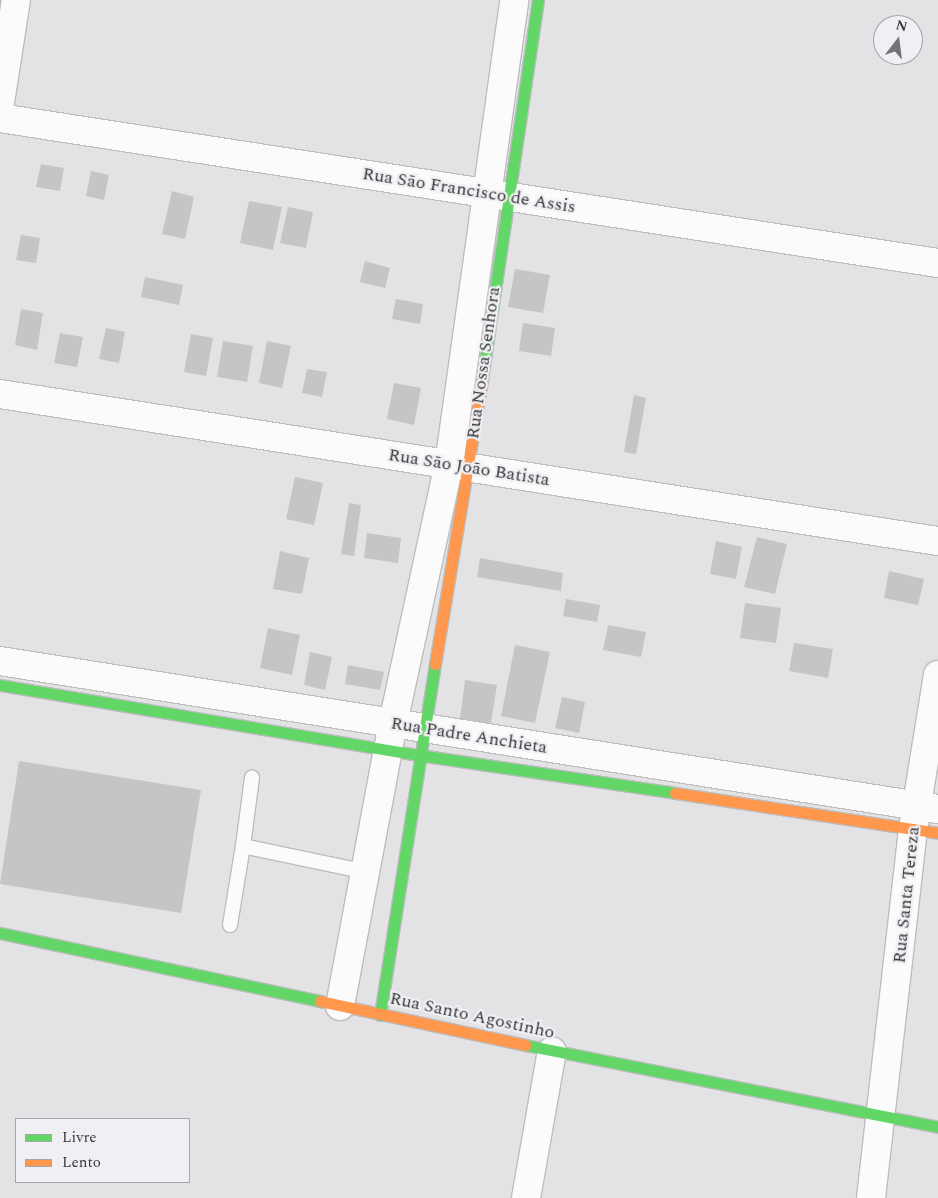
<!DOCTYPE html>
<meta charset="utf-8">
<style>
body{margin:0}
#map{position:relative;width:938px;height:1198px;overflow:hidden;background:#e3e3e5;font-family:Spectral,serif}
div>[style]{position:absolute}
.building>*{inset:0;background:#c5c5c7}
.roads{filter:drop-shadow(1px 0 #bdbdbf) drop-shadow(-1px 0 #bdbdbf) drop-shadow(0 1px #bdbdbf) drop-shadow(0 -1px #bdbdbf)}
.lane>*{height:14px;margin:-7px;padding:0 7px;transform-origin:7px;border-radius:7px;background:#fbfbfb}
.street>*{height:28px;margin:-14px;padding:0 14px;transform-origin:14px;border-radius:14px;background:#fbfbfb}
.fast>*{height:11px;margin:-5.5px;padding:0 5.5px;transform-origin:5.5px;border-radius:5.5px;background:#63d668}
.slow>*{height:11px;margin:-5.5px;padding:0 5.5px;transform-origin:5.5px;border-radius:5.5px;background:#ff974d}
span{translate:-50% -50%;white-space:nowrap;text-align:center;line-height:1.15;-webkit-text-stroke:4.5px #f0f0f4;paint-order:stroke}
.street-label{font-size:18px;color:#38383a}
.legend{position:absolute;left:15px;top:1118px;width:175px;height:65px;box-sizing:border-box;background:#f0f0f4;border:1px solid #a6a6aa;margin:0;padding:6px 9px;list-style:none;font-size:15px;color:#38383a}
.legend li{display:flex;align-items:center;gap:10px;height:25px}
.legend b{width:25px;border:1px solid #a6a6aa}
.north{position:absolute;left:873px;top:15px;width:50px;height:50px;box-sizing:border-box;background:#f0f0f4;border:1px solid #a6a6aa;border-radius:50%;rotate:15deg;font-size:14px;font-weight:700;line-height:20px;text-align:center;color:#38383a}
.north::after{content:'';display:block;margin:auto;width:18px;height:22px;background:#747476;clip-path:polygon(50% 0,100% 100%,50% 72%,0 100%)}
</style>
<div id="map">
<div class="building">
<div style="clip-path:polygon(41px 164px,64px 168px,60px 191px,36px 187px)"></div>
<div style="clip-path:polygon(91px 171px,109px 175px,104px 200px,86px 196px)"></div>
<div style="clip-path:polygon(172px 191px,194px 197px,185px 239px,162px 234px)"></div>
<div style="clip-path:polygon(249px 201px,282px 207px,273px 250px,240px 243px)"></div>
<div style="clip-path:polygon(288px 207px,313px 212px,306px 248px,280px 243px)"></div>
<div style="clip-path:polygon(21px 235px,40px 238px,36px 263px,16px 260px)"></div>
<div style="clip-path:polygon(365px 261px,390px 268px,385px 288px,360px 282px)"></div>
<div style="clip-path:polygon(515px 269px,550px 275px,543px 313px,508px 307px)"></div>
<div style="clip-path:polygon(145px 277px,183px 285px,179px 305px,141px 297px)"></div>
<div style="clip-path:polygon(396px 299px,423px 304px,420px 324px,392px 319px)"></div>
<div style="clip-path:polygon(21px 309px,43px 313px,37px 350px,15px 345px)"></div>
<div style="clip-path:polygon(523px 323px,555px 328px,551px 356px,519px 351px)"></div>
<div style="clip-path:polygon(106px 328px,125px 332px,119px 363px,99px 359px)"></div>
<div style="clip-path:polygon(60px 333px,83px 337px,77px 367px,54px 363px)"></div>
<div style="clip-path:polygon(191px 334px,213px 338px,206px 376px,184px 372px)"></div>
<div style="clip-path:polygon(223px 341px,253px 346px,247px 382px,217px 377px)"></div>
<div style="clip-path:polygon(267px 341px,291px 346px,282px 388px,259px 383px)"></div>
<div style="clip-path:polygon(307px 369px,327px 372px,322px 397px,302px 393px)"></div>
<div style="clip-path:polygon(394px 383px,421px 388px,414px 425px,387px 419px)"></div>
<div style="clip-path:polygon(634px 395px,646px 398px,636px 454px,624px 452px)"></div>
<div style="clip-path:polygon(295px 477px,323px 483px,314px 525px,286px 519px)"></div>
<div style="clip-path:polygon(349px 503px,361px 505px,354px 556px,341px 554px)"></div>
<div style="clip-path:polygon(367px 533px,401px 538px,398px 563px,364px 558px)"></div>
<div style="clip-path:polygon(757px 537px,787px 544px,775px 594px,744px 587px)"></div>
<div style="clip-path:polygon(716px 541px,742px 547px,736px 579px,710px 574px)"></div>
<div style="clip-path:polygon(280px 551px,309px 558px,302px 594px,273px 589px)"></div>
<div style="clip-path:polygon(480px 558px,563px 573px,561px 591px,477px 577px)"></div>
<div style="clip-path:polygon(889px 571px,924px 579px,918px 605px,884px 598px)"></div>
<div style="clip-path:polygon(566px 599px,600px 605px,597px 622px,563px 616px)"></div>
<div style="clip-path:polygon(745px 603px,781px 608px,776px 643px,740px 638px)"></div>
<div style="clip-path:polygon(608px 625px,646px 632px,641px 657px,603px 650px)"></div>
<div style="clip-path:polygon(268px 628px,300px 635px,292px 675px,260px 668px)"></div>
<div style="clip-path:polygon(794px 643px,833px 649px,828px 678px,789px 671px)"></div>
<div style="clip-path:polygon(515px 645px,550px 652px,535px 723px,501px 716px)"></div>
<div style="clip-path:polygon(310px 652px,332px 657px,325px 690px,304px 685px)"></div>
<div style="clip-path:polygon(348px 665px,384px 672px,380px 690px,345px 684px)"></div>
<div style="clip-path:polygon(465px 680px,497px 685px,491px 723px,460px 719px)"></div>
<div style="clip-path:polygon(562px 697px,585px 702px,579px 733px,555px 728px)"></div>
<div style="clip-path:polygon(19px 761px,201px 790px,181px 913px,0 884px)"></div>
</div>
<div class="roads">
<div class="lane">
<div style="left:243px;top:846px;width:69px;rotate:-82.5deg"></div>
<div style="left:230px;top:925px;width:80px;rotate:-80.7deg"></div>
<div style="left:243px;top:846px;width:126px;rotate:11.9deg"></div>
</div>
<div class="street">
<div style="left:0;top:103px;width:104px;rotate:-81.2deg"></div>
<div style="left:0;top:118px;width:949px;rotate:8.79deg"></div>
<div style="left:0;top:394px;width:949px;rotate:8.91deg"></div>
<div style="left:0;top:661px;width:950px;rotate:8.97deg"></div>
<div style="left:340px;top:1006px;width:288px;rotate:-79.4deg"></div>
<div style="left:393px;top:723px;width:264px;rotate:-77.8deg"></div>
<div style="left:449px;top:465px;width:470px;rotate:-82deg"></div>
<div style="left:526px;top:1198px;width:149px;rotate:-80deg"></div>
<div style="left:871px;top:1198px;width:371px;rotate:-83.5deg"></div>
<div style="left:913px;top:829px;width:156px;rotate:-80.8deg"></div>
</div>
<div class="fast">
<div style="left:482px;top:379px;width:383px;rotate:-81.6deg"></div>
<div style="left:0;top:685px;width:425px;rotate:9.5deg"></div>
<div style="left:419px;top:755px;width:259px;rotate:8.4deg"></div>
<div style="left:0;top:933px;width:327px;rotate:12deg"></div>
<div style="left:380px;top:1015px;width:355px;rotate:-81.1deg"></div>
<div style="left:525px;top:1045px;width:421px;rotate:11.2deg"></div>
</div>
<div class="slow">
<div style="left:435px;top:664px;width:289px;rotate:-80.6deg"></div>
<div style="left:675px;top:793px;width:266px;rotate:8.6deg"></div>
<div style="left:320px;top:1001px;width:210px;rotate:12.1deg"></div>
</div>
</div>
<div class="street-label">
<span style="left:469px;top:191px;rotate:9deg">Rua São Francisco de Assis</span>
<span style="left:484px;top:363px;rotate:-82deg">Rua Nossa Senhora</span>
<span style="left:469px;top:468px;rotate:9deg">Rua São João Batista</span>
<span style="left:469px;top:736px;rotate:9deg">Rua Padre Anchieta</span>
<span style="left:907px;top:895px;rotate:-84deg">Rua Santa Tereza</span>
<span style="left:472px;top:1016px;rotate:12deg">Rua Santo Agostinho</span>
</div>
<ul class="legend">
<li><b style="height:6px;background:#63d668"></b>Livre</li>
<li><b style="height:6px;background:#ff974d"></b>Lento</li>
</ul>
<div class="north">N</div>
</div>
